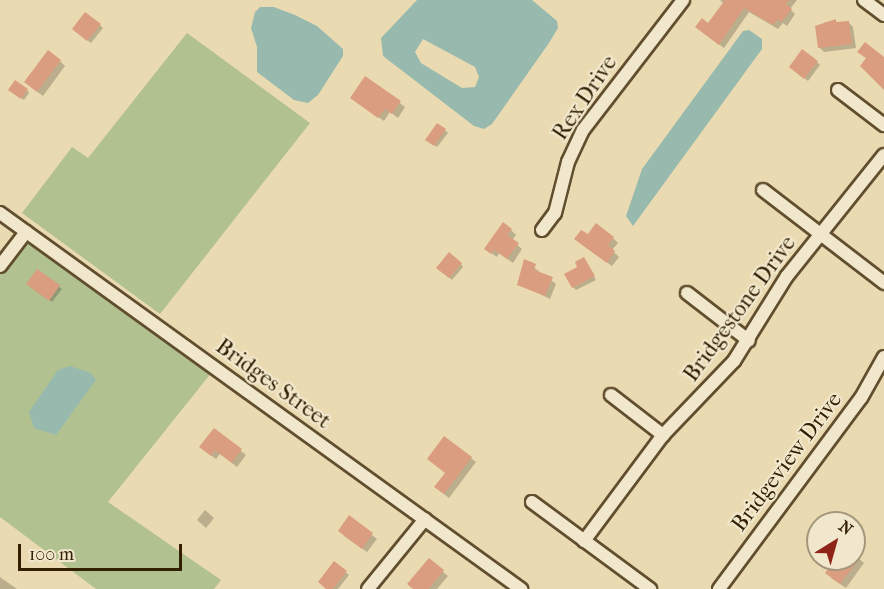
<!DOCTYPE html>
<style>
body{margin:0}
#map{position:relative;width:884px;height:589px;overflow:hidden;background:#eadab1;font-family:"IM FELL French Canon",serif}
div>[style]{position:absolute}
.green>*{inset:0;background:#b1c190}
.water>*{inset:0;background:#98baae}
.shadow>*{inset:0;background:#0003}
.building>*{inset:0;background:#db9d7f}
.roads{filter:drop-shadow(2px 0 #614e2e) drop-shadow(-2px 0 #614e2e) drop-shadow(0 2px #614e2e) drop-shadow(0 -2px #614e2e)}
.minor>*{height:12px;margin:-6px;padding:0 6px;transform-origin:6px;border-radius:6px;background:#f1e7cc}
span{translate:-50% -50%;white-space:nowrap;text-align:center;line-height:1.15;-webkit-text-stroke:4.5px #f1e7cc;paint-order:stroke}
.street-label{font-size:22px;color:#332003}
.north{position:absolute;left:806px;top:511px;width:60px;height:60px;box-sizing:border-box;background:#f1e7cc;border:2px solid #a5977c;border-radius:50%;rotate:37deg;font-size:16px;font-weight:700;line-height:24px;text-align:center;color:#332003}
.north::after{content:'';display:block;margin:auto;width:21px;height:27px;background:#8f2418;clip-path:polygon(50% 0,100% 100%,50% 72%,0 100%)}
.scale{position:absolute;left:18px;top:544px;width:164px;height:27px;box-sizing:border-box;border:3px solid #332003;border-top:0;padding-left:8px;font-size:18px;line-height:21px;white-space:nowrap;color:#332003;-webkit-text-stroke:4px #f1e7cc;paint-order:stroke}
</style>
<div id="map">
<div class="green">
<div style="clip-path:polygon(187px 33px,310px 123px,160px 314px,22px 213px,72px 147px,88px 158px)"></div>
<div style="clip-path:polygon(26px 242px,212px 372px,108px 502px,221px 580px,214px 589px,96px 589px,0 517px,0 273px)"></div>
</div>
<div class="water">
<div style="clip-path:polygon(evenodd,417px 0,532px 0,557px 21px,558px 28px,549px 43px,492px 124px,484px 129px,474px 126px,383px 56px,381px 38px,417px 0,423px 39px,475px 67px,479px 77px,475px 87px,462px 88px,421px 63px,415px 52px,423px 39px)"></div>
<div style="clip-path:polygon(260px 7px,274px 7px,295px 15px,317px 26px,343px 49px,343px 56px,318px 95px,308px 103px,294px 100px,257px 72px,257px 47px,251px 28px,255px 12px)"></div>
<div style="clip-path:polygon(749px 30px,762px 39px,762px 49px,633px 226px,626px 216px,642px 169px,743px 31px)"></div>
<div style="clip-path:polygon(70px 366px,91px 373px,96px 380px,56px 435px,34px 428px,29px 412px,58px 370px)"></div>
</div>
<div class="shadow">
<div style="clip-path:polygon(720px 0,797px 0,790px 9px,795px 14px,787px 26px,783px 23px,778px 29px,749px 12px,724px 48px,701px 31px,724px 4px)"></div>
<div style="clip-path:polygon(86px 14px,103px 28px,91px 43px,77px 32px)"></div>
<div style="clip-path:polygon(825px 22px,848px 22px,853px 27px,856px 48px,824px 52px,819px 47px)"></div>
<div style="clip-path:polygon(60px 61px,65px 66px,43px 96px,31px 87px)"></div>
<div style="clip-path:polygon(817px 62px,820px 65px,808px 81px,794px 70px)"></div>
<div style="clip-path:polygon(366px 78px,405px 107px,398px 118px,390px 112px,384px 121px,357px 102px)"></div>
<div style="clip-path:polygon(27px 90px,29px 93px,24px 100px,13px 92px)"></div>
<div style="clip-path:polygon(445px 130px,448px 133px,437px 147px,430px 142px)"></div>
<div style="clip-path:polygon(511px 230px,516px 235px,512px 240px,522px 249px,513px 263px,499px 253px,497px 257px,491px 253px)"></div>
<div style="clip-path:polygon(588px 236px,613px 238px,618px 243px,612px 250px,619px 257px,612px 266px,581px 244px)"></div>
<div style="clip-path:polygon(584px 259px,596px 280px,576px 290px,573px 287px)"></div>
<div style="clip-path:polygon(525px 261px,556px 284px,550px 299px,519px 284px)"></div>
<div style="clip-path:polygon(461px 264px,463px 267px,452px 280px,441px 271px)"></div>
<div style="clip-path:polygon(38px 271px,62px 289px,52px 302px,31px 287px)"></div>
<div style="clip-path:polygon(214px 430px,246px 455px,237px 467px,220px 454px,216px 459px,206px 452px)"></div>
<div style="clip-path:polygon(471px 458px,476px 462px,449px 498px,440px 491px)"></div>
<div style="clip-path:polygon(205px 510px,214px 518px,206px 528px,197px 520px)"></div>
<div style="clip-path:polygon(350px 517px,377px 539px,367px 552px,344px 536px)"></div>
<div style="clip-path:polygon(854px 554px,864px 563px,846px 588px,831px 578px,840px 559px,854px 559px)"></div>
<div style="clip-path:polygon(429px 560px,448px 576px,437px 589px,414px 589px)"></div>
<div style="clip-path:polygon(334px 563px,349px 575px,338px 589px,328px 589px)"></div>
<div style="clip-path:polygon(0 577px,17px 589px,0 589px)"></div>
</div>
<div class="building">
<div style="clip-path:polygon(725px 0,789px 0,786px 4px,792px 9px,781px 22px,778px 19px,773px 25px,744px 8px,719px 45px,695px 27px,702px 18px,708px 23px)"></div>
<div style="clip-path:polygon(85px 12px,101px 24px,87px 41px,72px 29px)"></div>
<div style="clip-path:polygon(836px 19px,836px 22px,849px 21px,852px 44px,818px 48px,815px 26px)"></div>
<div style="clip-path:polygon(865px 42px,884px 57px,884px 90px,860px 66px,866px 58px,857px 52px)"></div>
<div style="clip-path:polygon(802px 49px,818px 61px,804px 79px,789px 67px)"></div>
<div style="clip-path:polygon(48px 50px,61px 60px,37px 92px,24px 82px)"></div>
<div style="clip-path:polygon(365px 76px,401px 101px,392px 114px,385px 109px,378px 118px,350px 98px)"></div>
<div style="clip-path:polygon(15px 80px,28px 89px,21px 99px,8px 90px)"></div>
<div style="clip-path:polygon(437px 123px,446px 129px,434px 146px,425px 140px)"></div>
<div style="clip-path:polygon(503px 222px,512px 229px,507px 235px,519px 243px,507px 259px,494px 250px,491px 254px,484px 249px)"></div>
<div style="clip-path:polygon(596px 223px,614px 237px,608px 245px,615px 251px,607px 263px,574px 239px,581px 230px,588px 234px)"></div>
<div style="clip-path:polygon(449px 252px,462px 263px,449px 278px,436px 268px)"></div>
<div style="clip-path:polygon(584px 257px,595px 276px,572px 288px,564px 274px,577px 267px,575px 262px)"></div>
<div style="clip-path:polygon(524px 259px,536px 264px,534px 270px,553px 277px,545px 296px,517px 285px)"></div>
<div style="clip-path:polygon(37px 269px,60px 285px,49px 301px,26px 284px)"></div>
<div style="clip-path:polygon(214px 428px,242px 449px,232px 463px,215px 450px,211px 456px,199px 447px)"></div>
<div style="clip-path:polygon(444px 436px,472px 457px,444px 494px,434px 487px,445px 473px,427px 459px)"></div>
<div style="clip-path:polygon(349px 515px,373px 533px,362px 549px,338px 531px)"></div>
<div style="clip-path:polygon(429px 558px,444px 570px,429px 589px,413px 589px,407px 584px)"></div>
<div style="clip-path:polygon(835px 559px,859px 559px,840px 584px,825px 573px)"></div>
<div style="clip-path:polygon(334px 561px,347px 571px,333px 589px,326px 589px,318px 582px)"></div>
</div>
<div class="roads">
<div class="minor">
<div style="left:864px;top:0;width:25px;rotate:37deg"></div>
<div style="left:838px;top:90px;width:58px;rotate:37.3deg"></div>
<div style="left:763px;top:190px;width:153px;rotate:37.5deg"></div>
<div style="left:0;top:213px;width:643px;rotate:35.82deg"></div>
<div style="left:542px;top:230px;width:21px;rotate:-53deg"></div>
<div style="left:555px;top:213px;width:53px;rotate:-75.7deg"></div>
<div style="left:568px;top:162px;width:35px;rotate:-65deg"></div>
<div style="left:583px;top:130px;width:164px;rotate:-52.4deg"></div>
<div style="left:0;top:266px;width:43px;rotate:-52.6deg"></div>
<div style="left:687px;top:293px;width:78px;rotate:37.7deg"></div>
<div style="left:611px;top:395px;width:66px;rotate:37.6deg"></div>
<div style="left:532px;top:502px;width:147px;rotate:36.4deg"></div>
<div style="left:584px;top:541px;width:132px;rotate:-53.3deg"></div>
<div style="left:663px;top:435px;width:103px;rotate:-46.2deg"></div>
<div style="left:734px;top:361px;width:100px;rotate:-58.1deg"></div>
<div style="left:787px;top:276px;width:155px;rotate:-51.3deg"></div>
<div style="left:368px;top:589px;width:90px;rotate:-50.8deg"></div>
<div style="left:719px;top:589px;width:238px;rotate:-53.4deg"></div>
<div style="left:861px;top:398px;width:47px;rotate:-60.7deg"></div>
</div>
</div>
<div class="street-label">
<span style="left:585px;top:98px;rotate:-56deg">Rex Drive</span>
<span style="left:740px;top:309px;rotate:-54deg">Bridgestone Drive</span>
<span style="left:273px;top:384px;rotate:36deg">Bridges Street</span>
<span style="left:787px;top:462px;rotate:-53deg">Bridgeview Drive</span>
</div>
<div class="north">N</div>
<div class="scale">100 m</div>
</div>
